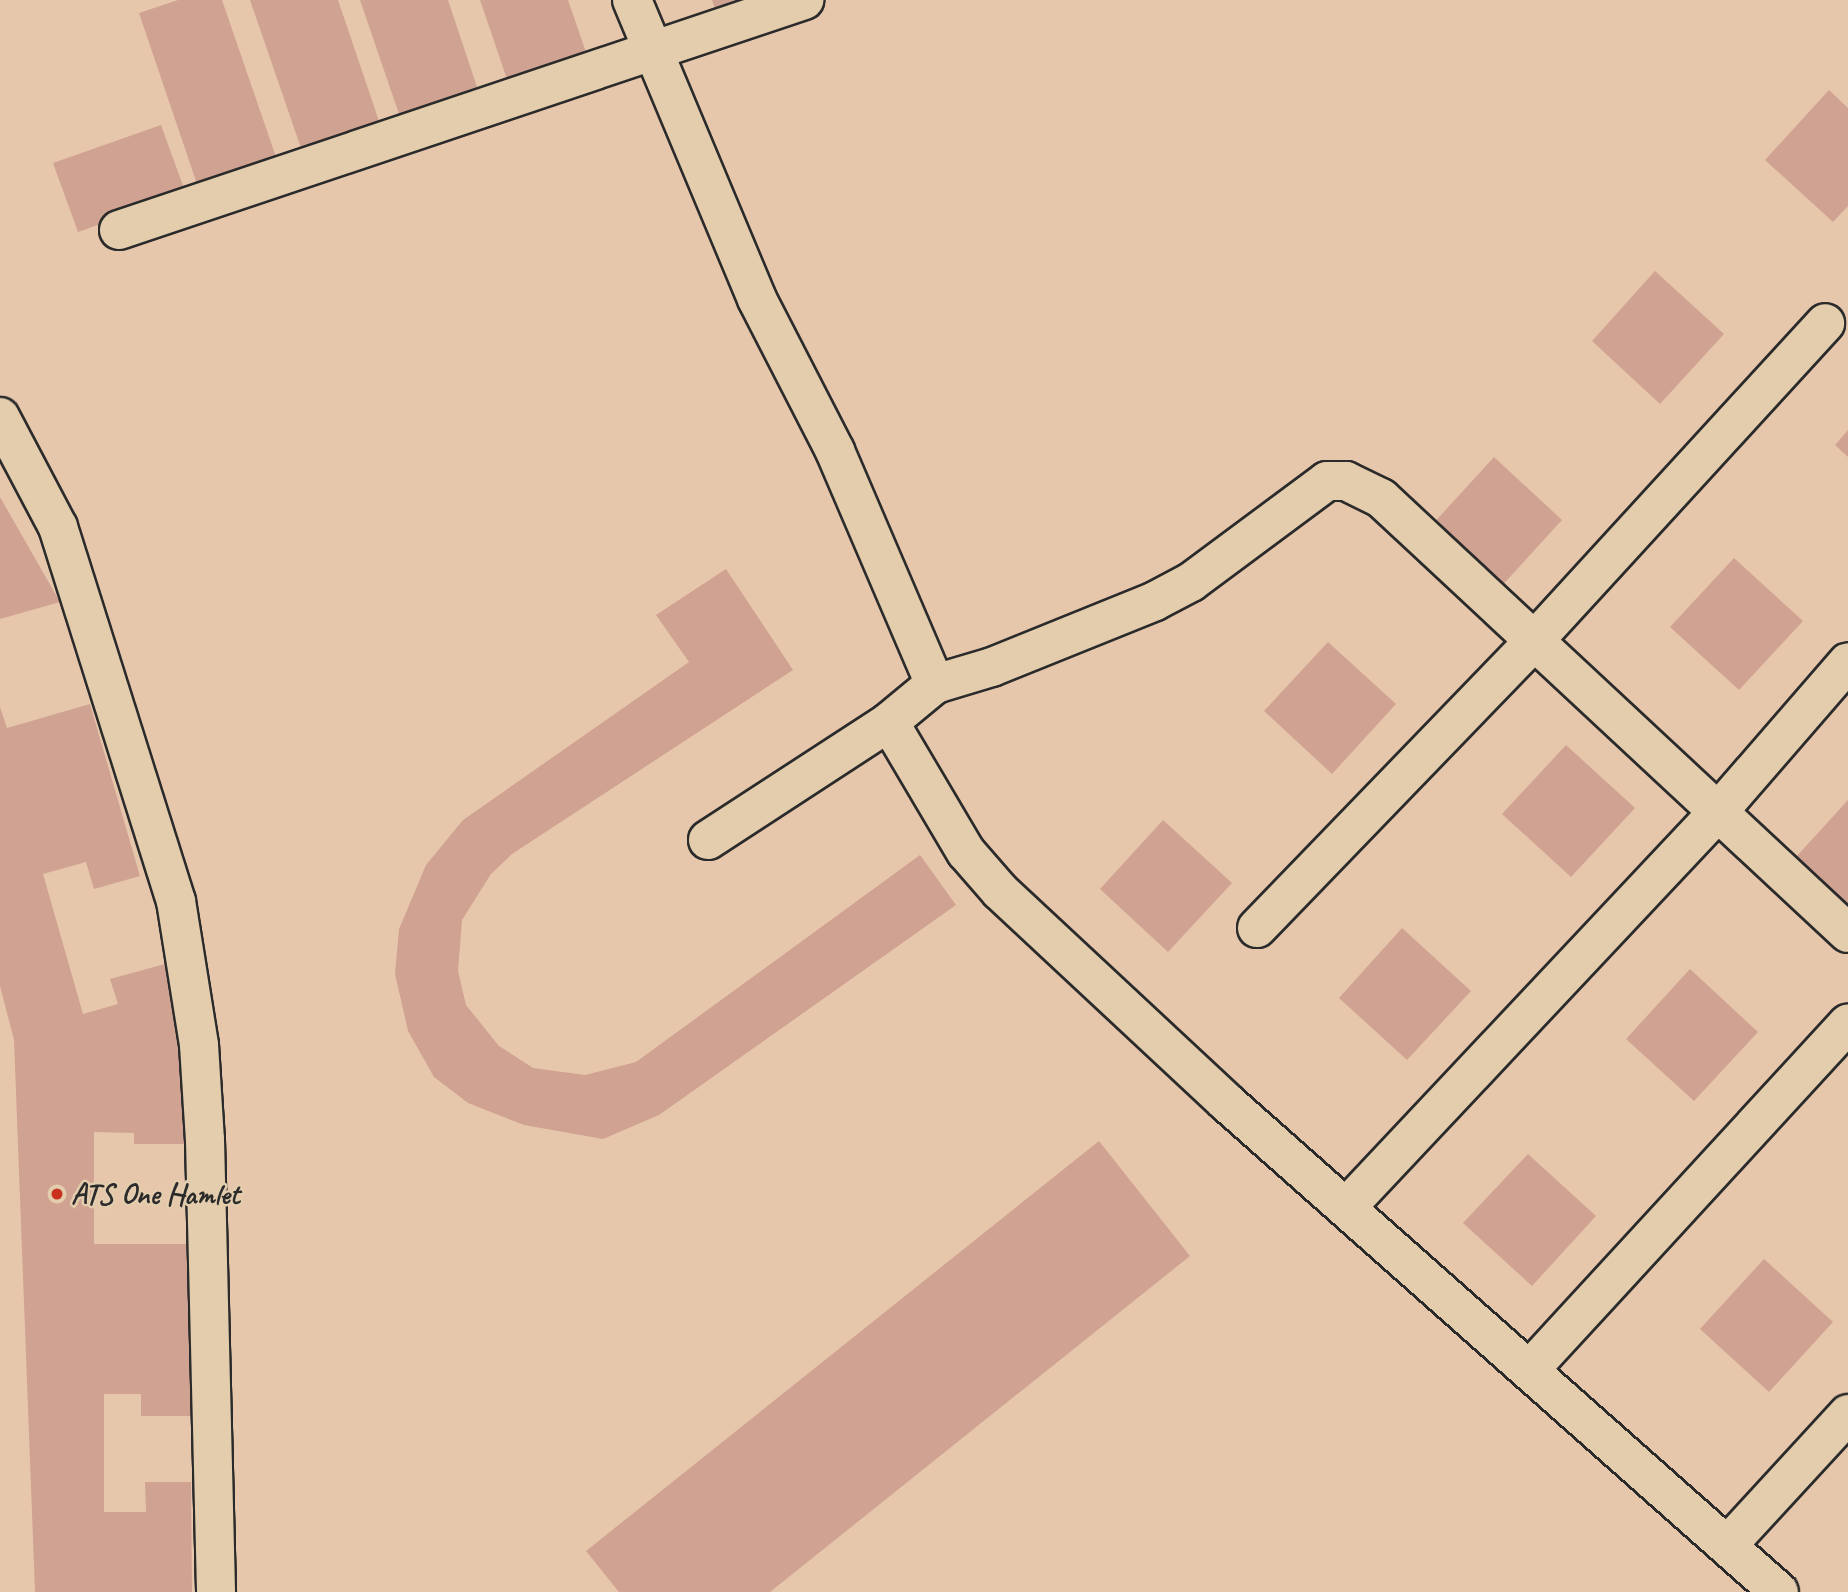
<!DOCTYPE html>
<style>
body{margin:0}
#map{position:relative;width:1848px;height:1592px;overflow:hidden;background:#e7c7ab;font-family:Caveat,sans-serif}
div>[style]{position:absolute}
.building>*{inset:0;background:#d0a291}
.roads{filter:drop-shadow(2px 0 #2b2b2b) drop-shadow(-2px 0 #2b2b2b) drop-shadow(0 2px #2b2b2b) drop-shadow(0 -2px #2b2b2b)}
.minor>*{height:38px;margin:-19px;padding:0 19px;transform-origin:19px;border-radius:19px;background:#e3cdad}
.dots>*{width:19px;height:19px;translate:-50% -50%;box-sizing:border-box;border:4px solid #e3cdad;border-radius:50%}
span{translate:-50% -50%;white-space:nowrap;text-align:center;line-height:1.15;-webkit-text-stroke:5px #e3cdad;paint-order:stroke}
.poi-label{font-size:30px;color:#2b2b2b;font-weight:700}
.left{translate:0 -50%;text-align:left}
</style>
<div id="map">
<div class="building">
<div style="clip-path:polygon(178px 0,222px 0,277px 160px,198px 187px,139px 13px)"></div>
<div style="clip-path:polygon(250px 0,338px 0,380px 124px,302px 151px)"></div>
<div style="clip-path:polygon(360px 0,448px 0,477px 87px,399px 114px)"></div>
<div style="clip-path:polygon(480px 0,568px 0,588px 58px,509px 85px)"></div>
<div style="clip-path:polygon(712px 0,747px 0,716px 11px)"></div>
<div style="clip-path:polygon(1829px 90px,1848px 108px,1848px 206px,1833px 222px,1765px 160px)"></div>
<div style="clip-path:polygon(161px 125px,186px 194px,78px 232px,53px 163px)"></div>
<div style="clip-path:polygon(1655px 271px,1724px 334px,1660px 404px,1592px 341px)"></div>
<div style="clip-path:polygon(1848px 430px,1848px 457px,1835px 445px)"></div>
<div style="clip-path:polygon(1494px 457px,1562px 520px,1498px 590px,1430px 527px)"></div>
<div style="clip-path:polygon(0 497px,60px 602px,0 619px)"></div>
<div style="clip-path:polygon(1734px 558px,1803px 621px,1739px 690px,1670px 627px)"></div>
<div style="clip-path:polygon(726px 569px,793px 670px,512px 854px,491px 874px,462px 920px,458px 971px,466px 1005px,499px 1046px,533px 1068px,585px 1075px,636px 1062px,920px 855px,956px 905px,659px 1115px,603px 1139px,524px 1125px,468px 1103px,434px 1077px,408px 1031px,395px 974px,399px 929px,426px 865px,463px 820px,689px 662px,656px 615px)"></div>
<div style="clip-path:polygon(1328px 642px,1396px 704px,1332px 774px,1264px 711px)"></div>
<div style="clip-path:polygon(90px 704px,140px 876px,94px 889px,86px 862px,43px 874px,83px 1014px,118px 1004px,110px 979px,165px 964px,189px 1049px,190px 1144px,134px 1144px,134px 1133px,94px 1132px,94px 1244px,191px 1244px,191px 1416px,141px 1416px,141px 1394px,104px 1394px,104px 1512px,146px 1512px,145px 1482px,191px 1482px,192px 1592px,35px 1592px,14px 1040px,0 986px,0 707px,7px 728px)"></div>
<div style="clip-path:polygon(1566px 745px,1635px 808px,1571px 877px,1502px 814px)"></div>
<div style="clip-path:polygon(1848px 800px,1848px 905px,1796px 857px)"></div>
<div style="clip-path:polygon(1163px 820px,1232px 883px,1168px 952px,1100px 889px)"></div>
<div style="clip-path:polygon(1402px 928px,1471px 991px,1407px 1060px,1339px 998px)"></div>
<div style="clip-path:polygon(1690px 969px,1758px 1032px,1694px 1101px,1626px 1039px)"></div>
<div style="clip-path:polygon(1099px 1141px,1190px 1256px,770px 1592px,619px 1592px,586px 1551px)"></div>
<div style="clip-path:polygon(1528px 1154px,1596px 1216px,1532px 1286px,1463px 1223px)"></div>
<div style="clip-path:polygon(1764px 1259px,1833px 1322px,1769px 1392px,1700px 1329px)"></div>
</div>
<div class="roads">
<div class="minor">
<div style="left:632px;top:0;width:324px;rotate:67.3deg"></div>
<div style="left:757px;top:299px;width:171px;rotate:62.8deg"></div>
<div style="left:835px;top:451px;width:254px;rotate:66.8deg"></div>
<div style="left:119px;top:230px;width:723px;rotate:-18.56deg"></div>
<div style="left:0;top:417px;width:124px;rotate:62.2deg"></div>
<div style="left:58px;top:527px;width:392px;rotate:72.5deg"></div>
<div style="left:176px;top:901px;width:146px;rotate:80.9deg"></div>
<div style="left:199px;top:1045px;width:95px;rotate:86.4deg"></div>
<div style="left:205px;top:1140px;width:452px;rotate:88.6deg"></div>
<div style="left:889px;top:722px;width:151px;rotate:59.4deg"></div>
<div style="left:966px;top:852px;width:52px;rotate:48.9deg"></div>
<div style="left:1000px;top:891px;width:308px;rotate:43deg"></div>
<div style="left:1225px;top:1101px;width:740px;rotate:41.55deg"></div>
<div style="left:708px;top:840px;width:216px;rotate:-33.1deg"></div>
<div style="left:889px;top:722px;width:60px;rotate:-39.6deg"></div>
<div style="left:935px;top:684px;width:59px;rotate:-16.6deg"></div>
<div style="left:992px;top:667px;width:176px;rotate:-22deg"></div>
<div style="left:1155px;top:601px;width:41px;rotate:-27.8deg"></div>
<div style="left:1191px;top:582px;width:169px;rotate:-36.6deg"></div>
<div style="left:1327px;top:481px;width:19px"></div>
<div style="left:1346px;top:481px;width:39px;rotate:26deg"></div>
<div style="left:1381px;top:498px;width:638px;rotate:42.97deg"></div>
<div style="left:1257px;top:928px;width:399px;rotate:-46deg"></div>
<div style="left:1534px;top:641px;width:431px;rotate:-47.5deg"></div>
<div style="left:1357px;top:1196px;width:527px;rotate:-46.77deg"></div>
<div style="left:1718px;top:812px;width:198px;rotate:-49.1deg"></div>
<div style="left:1534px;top:1365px;width:464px;rotate:-47.4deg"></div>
<div style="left:1735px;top:1537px;width:167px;rotate:-47.4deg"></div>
</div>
</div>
<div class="dots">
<div style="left:57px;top:1194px;background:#c8321e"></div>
</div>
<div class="poi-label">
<span class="left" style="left:71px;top:1194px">ATS One Hamlet</span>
</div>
</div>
